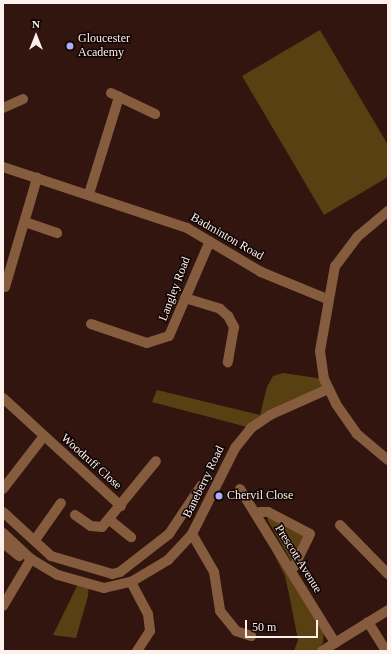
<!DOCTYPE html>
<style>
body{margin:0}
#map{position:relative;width:391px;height:654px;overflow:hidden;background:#31150e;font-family:"Times New Roman",serif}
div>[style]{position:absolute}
.green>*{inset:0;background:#594012}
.minor>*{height:10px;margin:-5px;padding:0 5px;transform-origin:5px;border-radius:5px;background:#865c3e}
.dots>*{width:11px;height:11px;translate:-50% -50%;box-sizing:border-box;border:2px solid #100503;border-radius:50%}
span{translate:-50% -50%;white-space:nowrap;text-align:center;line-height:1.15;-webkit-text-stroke:3px #100503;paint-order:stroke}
.poi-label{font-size:12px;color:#fdf0ed}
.left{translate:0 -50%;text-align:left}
.street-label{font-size:12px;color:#fdf0ed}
.frame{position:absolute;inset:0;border:4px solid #fdf0ed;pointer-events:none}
.north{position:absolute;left:16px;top:16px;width:40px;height:40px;-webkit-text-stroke:3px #100503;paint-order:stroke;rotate:0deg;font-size:11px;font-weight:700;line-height:16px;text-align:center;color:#fdf0ed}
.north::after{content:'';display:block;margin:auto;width:14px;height:18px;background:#fdf0ed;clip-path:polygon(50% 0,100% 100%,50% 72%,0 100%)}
.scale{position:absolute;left:245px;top:620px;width:73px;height:18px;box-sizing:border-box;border:2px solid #fdf0ed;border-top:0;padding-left:5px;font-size:12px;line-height:14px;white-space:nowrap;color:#fdf0ed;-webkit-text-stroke:3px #100503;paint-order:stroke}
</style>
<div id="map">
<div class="green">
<div style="clip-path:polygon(320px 30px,388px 145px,388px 177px,324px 215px,242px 76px)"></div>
<div style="clip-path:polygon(283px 373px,324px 379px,328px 389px,260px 416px,251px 428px,152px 402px,157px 390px,260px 415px,267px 387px,273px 376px)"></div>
<div style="clip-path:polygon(273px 516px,308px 535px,293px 564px,267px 519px)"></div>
<div style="clip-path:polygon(270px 546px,324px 632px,323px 643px,316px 651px,294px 651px,298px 640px,290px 599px,285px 576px)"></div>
<div style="clip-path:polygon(79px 582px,89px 585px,88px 596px,76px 638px,53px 635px)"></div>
</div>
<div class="minor">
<div style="left:111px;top:93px;width:49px;rotate:25.5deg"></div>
<div style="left:3px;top:108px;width:22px;rotate:-24deg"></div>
<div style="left:3px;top:167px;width:194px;rotate:18.3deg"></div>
<div style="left:187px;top:228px;width:86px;rotate:30.7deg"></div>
<div style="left:261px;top:272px;width:71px;rotate:22.2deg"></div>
<div style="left:89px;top:194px;width:102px;rotate:-72.8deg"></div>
<div style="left:388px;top:211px;width:39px;rotate:140deg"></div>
<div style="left:358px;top:236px;width:38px;rotate:127deg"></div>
<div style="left:335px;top:266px;width:86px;rotate:100deg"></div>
<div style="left:320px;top:351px;width:28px;rotate:82deg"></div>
<div style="left:324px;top:379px;width:28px;rotate:64deg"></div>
<div style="left:336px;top:404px;width:37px;rotate:55deg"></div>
<div style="left:357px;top:434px;width:40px;rotate:40deg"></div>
<div style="left:25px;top:222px;width:34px;rotate:19deg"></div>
<div style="left:5px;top:287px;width:114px;rotate:-73.6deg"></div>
<div style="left:185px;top:298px;width:37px;rotate:17deg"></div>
<div style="left:220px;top:309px;width:11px;rotate:41deg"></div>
<div style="left:228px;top:316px;width:13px;rotate:61deg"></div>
<div style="left:234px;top:327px;width:36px;rotate:100deg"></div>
<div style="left:91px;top:324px;width:59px;rotate:18.7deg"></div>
<div style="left:147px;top:343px;width:23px;rotate:-18deg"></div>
<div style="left:169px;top:336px;width:103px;rotate:-66.7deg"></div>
<div style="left:3px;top:398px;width:160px;rotate:42.5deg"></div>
<div style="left:3px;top:489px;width:67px;rotate:-52.3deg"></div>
<div style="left:240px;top:489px;width:181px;rotate:58.3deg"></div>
<div style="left:3px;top:512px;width:65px;rotate:42.5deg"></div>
<div style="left:51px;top:556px;width:64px;rotate:16.4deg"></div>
<div style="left:112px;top:574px;width:8px;rotate:-14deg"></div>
<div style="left:120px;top:572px;width:62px;rotate:-37.8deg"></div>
<div style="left:169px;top:534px;width:58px;rotate:-56.3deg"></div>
<div style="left:260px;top:512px;width:8px"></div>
<div style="left:268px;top:512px;width:47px;rotate:27.6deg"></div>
<div style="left:310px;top:534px;width:37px;rotate:116deg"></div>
<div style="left:75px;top:515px;width:19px;rotate:35deg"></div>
<div style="left:91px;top:526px;width:11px;rotate:5deg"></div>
<div style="left:102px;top:527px;width:85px;rotate:-50.7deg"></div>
<div style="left:111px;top:521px;width:26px;rotate:39deg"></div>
<div style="left:340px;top:525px;width:69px;rotate:45.6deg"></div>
<div style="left:3px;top:533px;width:38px;rotate:43deg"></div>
<div style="left:31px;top:559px;width:31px;rotate:31deg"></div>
<div style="left:58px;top:575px;width:48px;rotate:15.8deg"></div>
<div style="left:104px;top:588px;width:28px;rotate:-13deg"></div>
<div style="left:131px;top:582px;width:43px;rotate:-30.7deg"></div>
<div style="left:168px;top:560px;width:35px;rotate:-47deg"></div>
<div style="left:192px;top:534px;width:96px;rotate:-63.4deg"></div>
<div style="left:235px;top:448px;width:26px;rotate:-51deg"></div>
<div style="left:251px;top:428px;width:23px;rotate:-34deg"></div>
<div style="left:270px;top:415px;width:64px;rotate:-24.1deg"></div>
<div style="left:192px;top:534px;width:44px;rotate:59.9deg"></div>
<div style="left:214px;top:572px;width:39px;rotate:81deg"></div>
<div style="left:220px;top:611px;width:26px;rotate:51deg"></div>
<div style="left:236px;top:631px;width:16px;rotate:18deg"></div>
<div style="left:35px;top:540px;width:45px;rotate:-54.9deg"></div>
<div style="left:3px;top:543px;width:21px;rotate:39deg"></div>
<div style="left:131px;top:582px;width:36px;rotate:62deg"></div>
<div style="left:148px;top:614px;width:17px;rotate:83deg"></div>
<div style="left:150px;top:631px;width:24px;rotate:123deg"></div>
<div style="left:3px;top:606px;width:55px;rotate:-59.2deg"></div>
<div style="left:368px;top:622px;width:34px;rotate:58deg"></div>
<div style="left:322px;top:651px;width:78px;rotate:-31.8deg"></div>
</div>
<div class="dots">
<div style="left:70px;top:46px;background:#acaffb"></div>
<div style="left:219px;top:496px;background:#acaffb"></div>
</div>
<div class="poi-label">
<span class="left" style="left:78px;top:46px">Gloucester<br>Academy</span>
<span class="left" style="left:227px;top:496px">Chervil Close</span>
</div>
<div class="street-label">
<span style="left:227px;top:237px;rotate:30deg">Badminton Road</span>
<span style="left:175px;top:289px;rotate:-69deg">Langley Road</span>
<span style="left:91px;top:462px;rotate:42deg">Woodruff Close</span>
<span style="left:204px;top:482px;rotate:-64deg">Baneberry Road</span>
<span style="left:298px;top:559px;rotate:58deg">Prescott Avenue</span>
</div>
<div class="frame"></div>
<div class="north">N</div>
<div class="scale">50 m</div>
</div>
